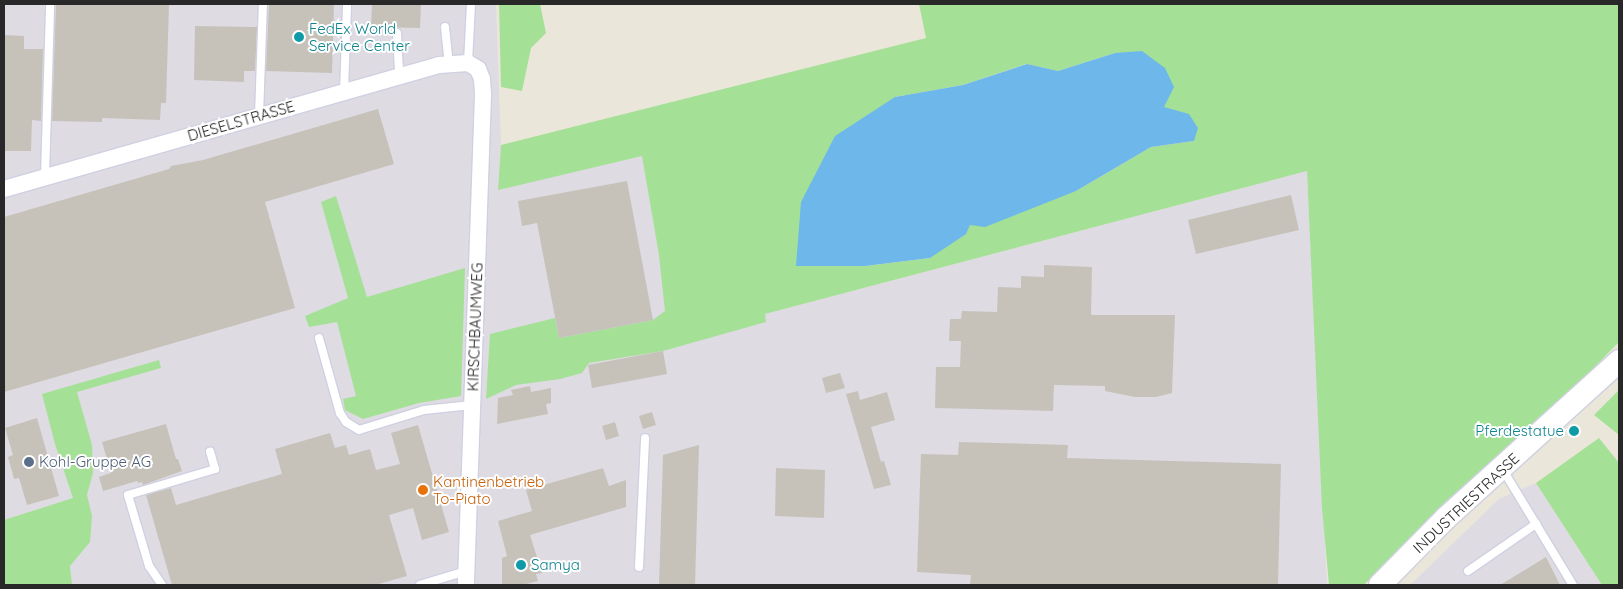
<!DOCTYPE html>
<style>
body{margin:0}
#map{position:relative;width:1623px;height:589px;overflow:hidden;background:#ebe6da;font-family:Quicksand,sans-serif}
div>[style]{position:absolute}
.industrial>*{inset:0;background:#dedbe3}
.green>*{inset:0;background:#a5e097}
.water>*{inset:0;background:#6eb7eb}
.building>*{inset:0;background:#c6c2ba}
.roads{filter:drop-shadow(1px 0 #cfd0e1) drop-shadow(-1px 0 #cfd0e1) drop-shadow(0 1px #cfd0e1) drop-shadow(0 -1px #cfd0e1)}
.service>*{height:8px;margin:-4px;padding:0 4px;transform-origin:4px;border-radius:4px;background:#fff}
.minor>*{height:16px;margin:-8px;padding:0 8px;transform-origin:8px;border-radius:8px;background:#fff}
.secondary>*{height:22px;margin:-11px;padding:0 11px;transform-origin:11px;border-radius:11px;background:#fff}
.dots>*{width:14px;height:14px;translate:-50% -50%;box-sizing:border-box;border:2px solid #fff;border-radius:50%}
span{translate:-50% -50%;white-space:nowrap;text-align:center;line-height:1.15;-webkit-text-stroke:4px #fff;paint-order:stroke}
.culture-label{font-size:15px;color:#0d838f}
.left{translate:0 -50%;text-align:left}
.right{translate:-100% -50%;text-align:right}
.street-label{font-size:15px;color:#282828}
.service-label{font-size:15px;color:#4e5e75}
.food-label{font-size:15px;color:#c56008}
.frame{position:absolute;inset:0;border:5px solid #282828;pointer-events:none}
</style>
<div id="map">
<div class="industrial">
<div style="clip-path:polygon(4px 4px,496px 4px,501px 145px,498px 189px,716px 139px,765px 314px,1307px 171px,1327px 585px,4px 585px)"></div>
<div style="clip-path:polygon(1536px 483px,1602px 585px,1410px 585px,1499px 499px)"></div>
</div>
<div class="green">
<div style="clip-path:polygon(499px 4px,540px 4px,546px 33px,531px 48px,522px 91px,501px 87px)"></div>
<div style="clip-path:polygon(evenodd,919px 4px,1619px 4px,1619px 342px,1575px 387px,1445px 502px,1364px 585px,1329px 585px,1322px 508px,1307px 171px,765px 314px,766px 322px,663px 351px,589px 363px,582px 373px,560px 379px,516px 385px,486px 399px,490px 334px,555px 318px,559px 338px,653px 320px,665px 311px,659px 255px,642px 156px,498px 190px,501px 145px,926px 38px,919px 4px,1115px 53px,1194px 141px,1151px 147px,1076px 191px,970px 225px,930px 258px,865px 266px,796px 266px,895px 97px,963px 85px,1026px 64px,1058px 71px,1115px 53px)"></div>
<div style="clip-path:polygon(336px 196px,367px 297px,465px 268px,461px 396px,419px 403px,363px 419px,345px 410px,343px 399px,356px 396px,337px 322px,309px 327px,305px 316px,348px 298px,321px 202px)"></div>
<div style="clip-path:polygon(159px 360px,161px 368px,77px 392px,92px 445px,93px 473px,87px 495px,92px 516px,90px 542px,70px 566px,72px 585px,4px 585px,4px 520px,73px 498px,55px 444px,42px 394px)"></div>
<div style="clip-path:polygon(1619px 390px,1619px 435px,1594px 415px)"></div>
<div style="clip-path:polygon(1599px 438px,1619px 463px,1619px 585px,1602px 585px,1536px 483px)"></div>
</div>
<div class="water">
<div style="clip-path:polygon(1142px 51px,1165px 68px,1174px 87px,1164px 107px,1189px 114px,1198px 128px,1194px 141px,1151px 147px,1076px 191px,985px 227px,970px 225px,966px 234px,930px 258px,865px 266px,796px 266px,801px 202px,835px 136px,895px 97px,963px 85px,1027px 64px,1058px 71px,1115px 53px)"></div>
</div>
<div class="building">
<div style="clip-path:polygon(56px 4px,169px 4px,166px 103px,161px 103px,160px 120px,102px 118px,102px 122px,52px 121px)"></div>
<div style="clip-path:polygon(269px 4px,334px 4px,332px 73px,266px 71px)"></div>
<div style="clip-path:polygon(372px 4px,421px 4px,420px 28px,371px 27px)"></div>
<div style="clip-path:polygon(195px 26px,257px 27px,255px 71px,244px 71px,244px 82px,194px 80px)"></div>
<div style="clip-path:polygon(4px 35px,24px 36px,24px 49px,43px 49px,41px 121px,32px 120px,31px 151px,4px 151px)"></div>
<div style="clip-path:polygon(378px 109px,394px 164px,265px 202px,295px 308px,4px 392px,4px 217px,169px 169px,171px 166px,203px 160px)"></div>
<div style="clip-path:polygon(627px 181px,653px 320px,559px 338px,537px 223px,522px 226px,518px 201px)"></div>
<div style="clip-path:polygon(1291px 195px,1299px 230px,1196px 254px,1188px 220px)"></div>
<div style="clip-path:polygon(1044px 265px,1092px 267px,1091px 315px,1175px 315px,1172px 393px,1156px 397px,1135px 397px,1105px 391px,1105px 386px,1054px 385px,1053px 411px,935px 408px,936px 367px,960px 367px,961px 341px,949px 341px,950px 319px,961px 319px,962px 311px,997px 312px,998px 287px,1021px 288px,1021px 276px,1044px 277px)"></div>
<div style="clip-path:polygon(663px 351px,667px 374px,592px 388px,588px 365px)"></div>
<div style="clip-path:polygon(840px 373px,845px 388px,826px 393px,822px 378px)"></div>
<div style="clip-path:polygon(530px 386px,531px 392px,551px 388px,551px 403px,546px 404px,548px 414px,497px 424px,498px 398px,513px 395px,511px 390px)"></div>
<div style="clip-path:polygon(858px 391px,860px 400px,887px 392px,895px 420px,871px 427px,881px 462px,884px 461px,891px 485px,874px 489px,846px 394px)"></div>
<div style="clip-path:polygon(652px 412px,656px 425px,643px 429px,639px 416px)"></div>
<div style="clip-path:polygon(37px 418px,59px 496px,27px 505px,19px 478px,14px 479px,8px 457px,13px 455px,5px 428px)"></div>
<div style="clip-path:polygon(615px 422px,619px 436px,606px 440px,602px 426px)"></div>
<div style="clip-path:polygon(166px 424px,176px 459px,178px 459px,182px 471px,143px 485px,142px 482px,138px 483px,137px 481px,103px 491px,99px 477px,111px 473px,102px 442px)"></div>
<div style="clip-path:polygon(418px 425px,449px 532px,422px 540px,413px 508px,389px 515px,407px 576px,375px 585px,172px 585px,146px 495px,171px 488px,176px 505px,282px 474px,275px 449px,330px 433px,335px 448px,346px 445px,349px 455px,370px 449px,376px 470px,400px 464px,391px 433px)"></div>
<div style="clip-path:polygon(959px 442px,1068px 445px,1067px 458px,1281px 464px,1278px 585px,970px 585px,971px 575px,917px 572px,921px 454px,958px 455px)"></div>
<div style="clip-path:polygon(699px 445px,695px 585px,659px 585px,663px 455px)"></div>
<div style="clip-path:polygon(603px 468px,609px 486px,626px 480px,626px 507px,530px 535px,542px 573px,536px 574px,538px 581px,522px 585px,502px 585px,502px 558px,507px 556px,498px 521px,532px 511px,526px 490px)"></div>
<div style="clip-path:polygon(776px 468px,825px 470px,824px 518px,775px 516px)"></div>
<div style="clip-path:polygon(1546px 557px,1560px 585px,1500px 585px)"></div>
</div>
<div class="roads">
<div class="service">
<div style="left:445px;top:27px;width:37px;rotate:84deg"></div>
<div style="left:397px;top:33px;width:34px;rotate:87deg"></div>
<div style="left:399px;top:67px;width:9px;rotate:72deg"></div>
<div style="left:468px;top:63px;width:59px;rotate:-87.1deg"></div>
<div style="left:344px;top:92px;width:88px;rotate:-88deg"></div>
<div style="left:259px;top:116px;width:112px;rotate:-88deg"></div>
<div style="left:45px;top:177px;width:173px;rotate:-88.3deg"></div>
<div style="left:319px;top:338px;width:78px;rotate:74.4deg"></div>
<div style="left:340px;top:413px;width:11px;rotate:56deg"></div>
<div style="left:346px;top:422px;width:15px;rotate:32deg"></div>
<div style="left:359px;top:430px;width:68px;rotate:-17.1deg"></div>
<div style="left:424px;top:410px;width:48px;rotate:-5.9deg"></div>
<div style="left:1503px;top:470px;width:135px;rotate:58.7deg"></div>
<div style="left:639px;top:567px;width:129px;rotate:-87.3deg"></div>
<div style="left:1468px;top:571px;width:83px;rotate:-34.7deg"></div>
<div style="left:162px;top:585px;width:23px;rotate:-124deg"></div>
<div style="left:149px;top:566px;width:74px;rotate:-106.5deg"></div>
<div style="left:128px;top:495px;width:91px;rotate:-16.6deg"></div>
<div style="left:215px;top:469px;width:18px;rotate:-106deg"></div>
<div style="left:420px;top:585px;width:48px;rotate:-16.9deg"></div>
</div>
<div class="minor">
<div style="left:4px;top:189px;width:452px;rotate:-15.9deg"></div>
<div style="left:439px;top:65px;width:29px;rotate:-4deg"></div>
<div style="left:468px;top:63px;width:12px;rotate:31deg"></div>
<div style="left:478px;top:69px;width:11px;rotate:68deg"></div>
<div style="left:482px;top:79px;width:16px;rotate:86deg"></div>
<div style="left:483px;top:95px;width:490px;rotate:92deg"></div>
</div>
<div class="secondary">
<div style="left:1380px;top:585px;width:94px;rotate:-45.4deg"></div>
<div style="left:1446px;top:518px;width:234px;rotate:-42.2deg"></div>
</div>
</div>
<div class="dots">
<div style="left:299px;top:37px;background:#0f9aa8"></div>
<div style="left:1574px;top:431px;background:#0f9aa8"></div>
<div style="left:29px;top:462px;background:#5c6f8a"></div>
<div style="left:423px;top:490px;background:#e8710a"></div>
<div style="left:521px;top:565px;background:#0f9aa8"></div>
</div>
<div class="culture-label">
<span class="left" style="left:309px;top:37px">FedEx World<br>Service Center</span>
<span class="right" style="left:1564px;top:431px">Pferdestatue</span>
<span class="left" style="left:531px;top:565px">Samya</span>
</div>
<div class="street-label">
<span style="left:241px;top:121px;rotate:-16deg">DIESELSTRASSE</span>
<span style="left:475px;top:327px;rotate:-88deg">KIRSCHBAUMWEG</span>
<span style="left:1466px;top:503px;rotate:-43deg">INDUSTRIESTRASSE</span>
</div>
<div class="service-label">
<span class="left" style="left:39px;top:462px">Kohl-Gruppe AG</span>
</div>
<div class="food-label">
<span class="left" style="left:433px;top:490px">Kantinenbetrieb<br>To-Piato</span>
</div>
<div class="frame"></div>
</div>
